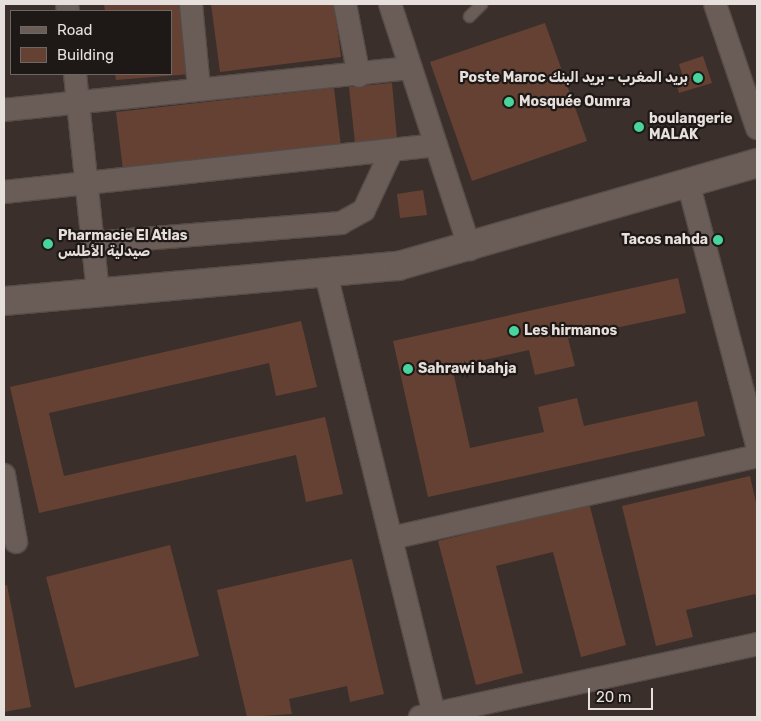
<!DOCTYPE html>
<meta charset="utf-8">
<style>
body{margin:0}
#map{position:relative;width:761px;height:721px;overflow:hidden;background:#3b2f2b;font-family:Rubik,"Noto Naskh Arabic",sans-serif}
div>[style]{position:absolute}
.building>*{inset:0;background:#654134}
.roads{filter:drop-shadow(1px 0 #554b47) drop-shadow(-1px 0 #554b47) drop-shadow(0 1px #554b47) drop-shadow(0 -1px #554b47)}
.service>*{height:11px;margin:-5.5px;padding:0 5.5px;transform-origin:5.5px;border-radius:5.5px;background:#6a5d58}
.minor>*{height:22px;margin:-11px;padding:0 11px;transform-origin:11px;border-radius:11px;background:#6a5d58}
.secondary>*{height:28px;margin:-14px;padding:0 14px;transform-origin:14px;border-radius:14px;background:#6a5d58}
.dots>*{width:14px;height:14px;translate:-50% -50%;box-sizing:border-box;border:2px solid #1e1816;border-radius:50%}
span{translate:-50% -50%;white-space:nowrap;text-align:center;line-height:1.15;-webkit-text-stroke:4.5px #1e1816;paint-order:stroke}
.poi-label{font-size:14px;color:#e6dfdc;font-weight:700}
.right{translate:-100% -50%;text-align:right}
.left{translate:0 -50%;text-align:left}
.frame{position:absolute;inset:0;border:5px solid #e6dfdc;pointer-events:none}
.legend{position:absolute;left:10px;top:10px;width:162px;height:65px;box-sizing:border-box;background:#1e1816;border:1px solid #6e6865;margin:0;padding:6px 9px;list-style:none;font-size:15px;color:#e6dfdc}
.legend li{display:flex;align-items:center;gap:10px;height:25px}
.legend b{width:25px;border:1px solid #6e6865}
.scale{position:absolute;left:588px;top:688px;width:65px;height:22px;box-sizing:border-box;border:2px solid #e6dfdc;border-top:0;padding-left:6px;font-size:15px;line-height:18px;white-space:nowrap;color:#e6dfdc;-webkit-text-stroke:4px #1e1816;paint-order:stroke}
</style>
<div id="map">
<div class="building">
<div style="clip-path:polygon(104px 4px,184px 4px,190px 74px,116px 80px,115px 74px,171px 74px,171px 11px,105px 11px)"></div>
<div style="clip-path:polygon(211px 4px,334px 4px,341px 57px,220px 72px)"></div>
<div style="clip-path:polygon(545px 23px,587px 141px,472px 181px,430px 62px)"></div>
<div style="clip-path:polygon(703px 56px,712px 83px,679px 93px,676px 83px,684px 81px,679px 64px)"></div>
<div style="clip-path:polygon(392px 83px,397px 139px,355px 143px,349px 87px)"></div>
<div style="clip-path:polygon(334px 88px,341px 147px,123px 170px,116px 112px)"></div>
<div style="clip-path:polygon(423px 190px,427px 215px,400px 218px,397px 194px)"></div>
<div style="clip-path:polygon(678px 278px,686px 313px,568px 338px,575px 366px,535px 375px,529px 350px,452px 367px,470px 448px,544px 432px,538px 407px,577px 398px,584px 426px,697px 401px,705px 436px,428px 497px,393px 341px)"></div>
<div style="clip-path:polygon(301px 321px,317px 387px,276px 396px,269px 363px,49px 413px,64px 476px,325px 417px,343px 494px,306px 502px,296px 455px,39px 513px,10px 387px)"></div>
<div style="clip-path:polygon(750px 476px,757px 507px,757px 600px,755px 594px,686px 610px,693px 637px,656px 646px,622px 506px)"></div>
<div style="clip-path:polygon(589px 503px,626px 645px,581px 657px,553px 552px,496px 566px,523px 673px,476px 685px,438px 541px)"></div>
<div style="clip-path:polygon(170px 545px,199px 656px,75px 688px,46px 577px)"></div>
<div style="clip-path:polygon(352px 559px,384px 694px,350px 702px,347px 686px,289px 699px,292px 714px,247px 717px,217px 590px)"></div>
<div style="clip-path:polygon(7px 585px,31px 707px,4px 712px,4px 586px)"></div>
</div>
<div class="roads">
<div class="service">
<div style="left:469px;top:16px;width:17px;rotate:-45deg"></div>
</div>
<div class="minor">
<div style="left:67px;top:4px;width:7px;rotate:82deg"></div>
<div style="left:191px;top:4px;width:85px;rotate:84.6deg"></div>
<div style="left:345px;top:4px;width:73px;rotate:79deg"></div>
<div style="left:390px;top:4px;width:258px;rotate:71.9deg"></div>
<div style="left:715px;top:4px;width:131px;rotate:71.3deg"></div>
<div style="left:75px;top:74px;width:219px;rotate:84deg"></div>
<div style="left:4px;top:110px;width:408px;rotate:-5.9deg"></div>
<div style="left:688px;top:182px;width:272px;rotate:75.3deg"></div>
<div style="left:4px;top:192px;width:433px;rotate:-6.2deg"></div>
<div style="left:93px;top:243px;width:249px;rotate:-4.6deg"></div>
<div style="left:341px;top:223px;width:26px;rotate:-29deg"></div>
<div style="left:364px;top:210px;width:66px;rotate:-65deg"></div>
<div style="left:326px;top:274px;width:453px;rotate:76.2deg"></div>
<div style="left:4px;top:475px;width:68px;rotate:79.8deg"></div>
<div style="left:391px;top:538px;width:375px;rotate:-12.6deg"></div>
<div style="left:420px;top:717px;width:345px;rotate:-12.2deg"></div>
</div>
<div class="secondary">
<div style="left:4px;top:301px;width:396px;rotate:-5.1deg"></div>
<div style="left:398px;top:266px;width:373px;rotate:-16deg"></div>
</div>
</div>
<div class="dots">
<div style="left:698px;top:78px;background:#48d49d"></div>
<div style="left:509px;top:102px;background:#48d49d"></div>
<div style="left:639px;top:127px;background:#48d49d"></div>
<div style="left:718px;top:240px;background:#48d49d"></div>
<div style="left:48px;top:244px;background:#48d49d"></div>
<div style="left:514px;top:331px;background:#48d49d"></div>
<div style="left:408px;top:369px;background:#48d49d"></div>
</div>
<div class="poi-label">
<span class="right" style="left:688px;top:78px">Poste Maroc بريد المغرب - بريد البنك</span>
<span class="left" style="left:519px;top:102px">Mosquée Oumra</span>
<span class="left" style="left:649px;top:127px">boulangerie<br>MALAK</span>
<span class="left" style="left:58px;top:244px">Pharmacie El Atlas<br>صيدلية الأطلس</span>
<span class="right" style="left:708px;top:240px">Tacos nahda</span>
<span class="left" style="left:524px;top:331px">Les hirmanos</span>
<span class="left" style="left:418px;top:369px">Sahrawi bahja</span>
</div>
<div class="frame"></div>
<ul class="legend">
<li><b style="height:6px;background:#6a5d58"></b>Road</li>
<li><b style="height:14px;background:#654134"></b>Building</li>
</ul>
<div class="scale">20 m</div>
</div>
